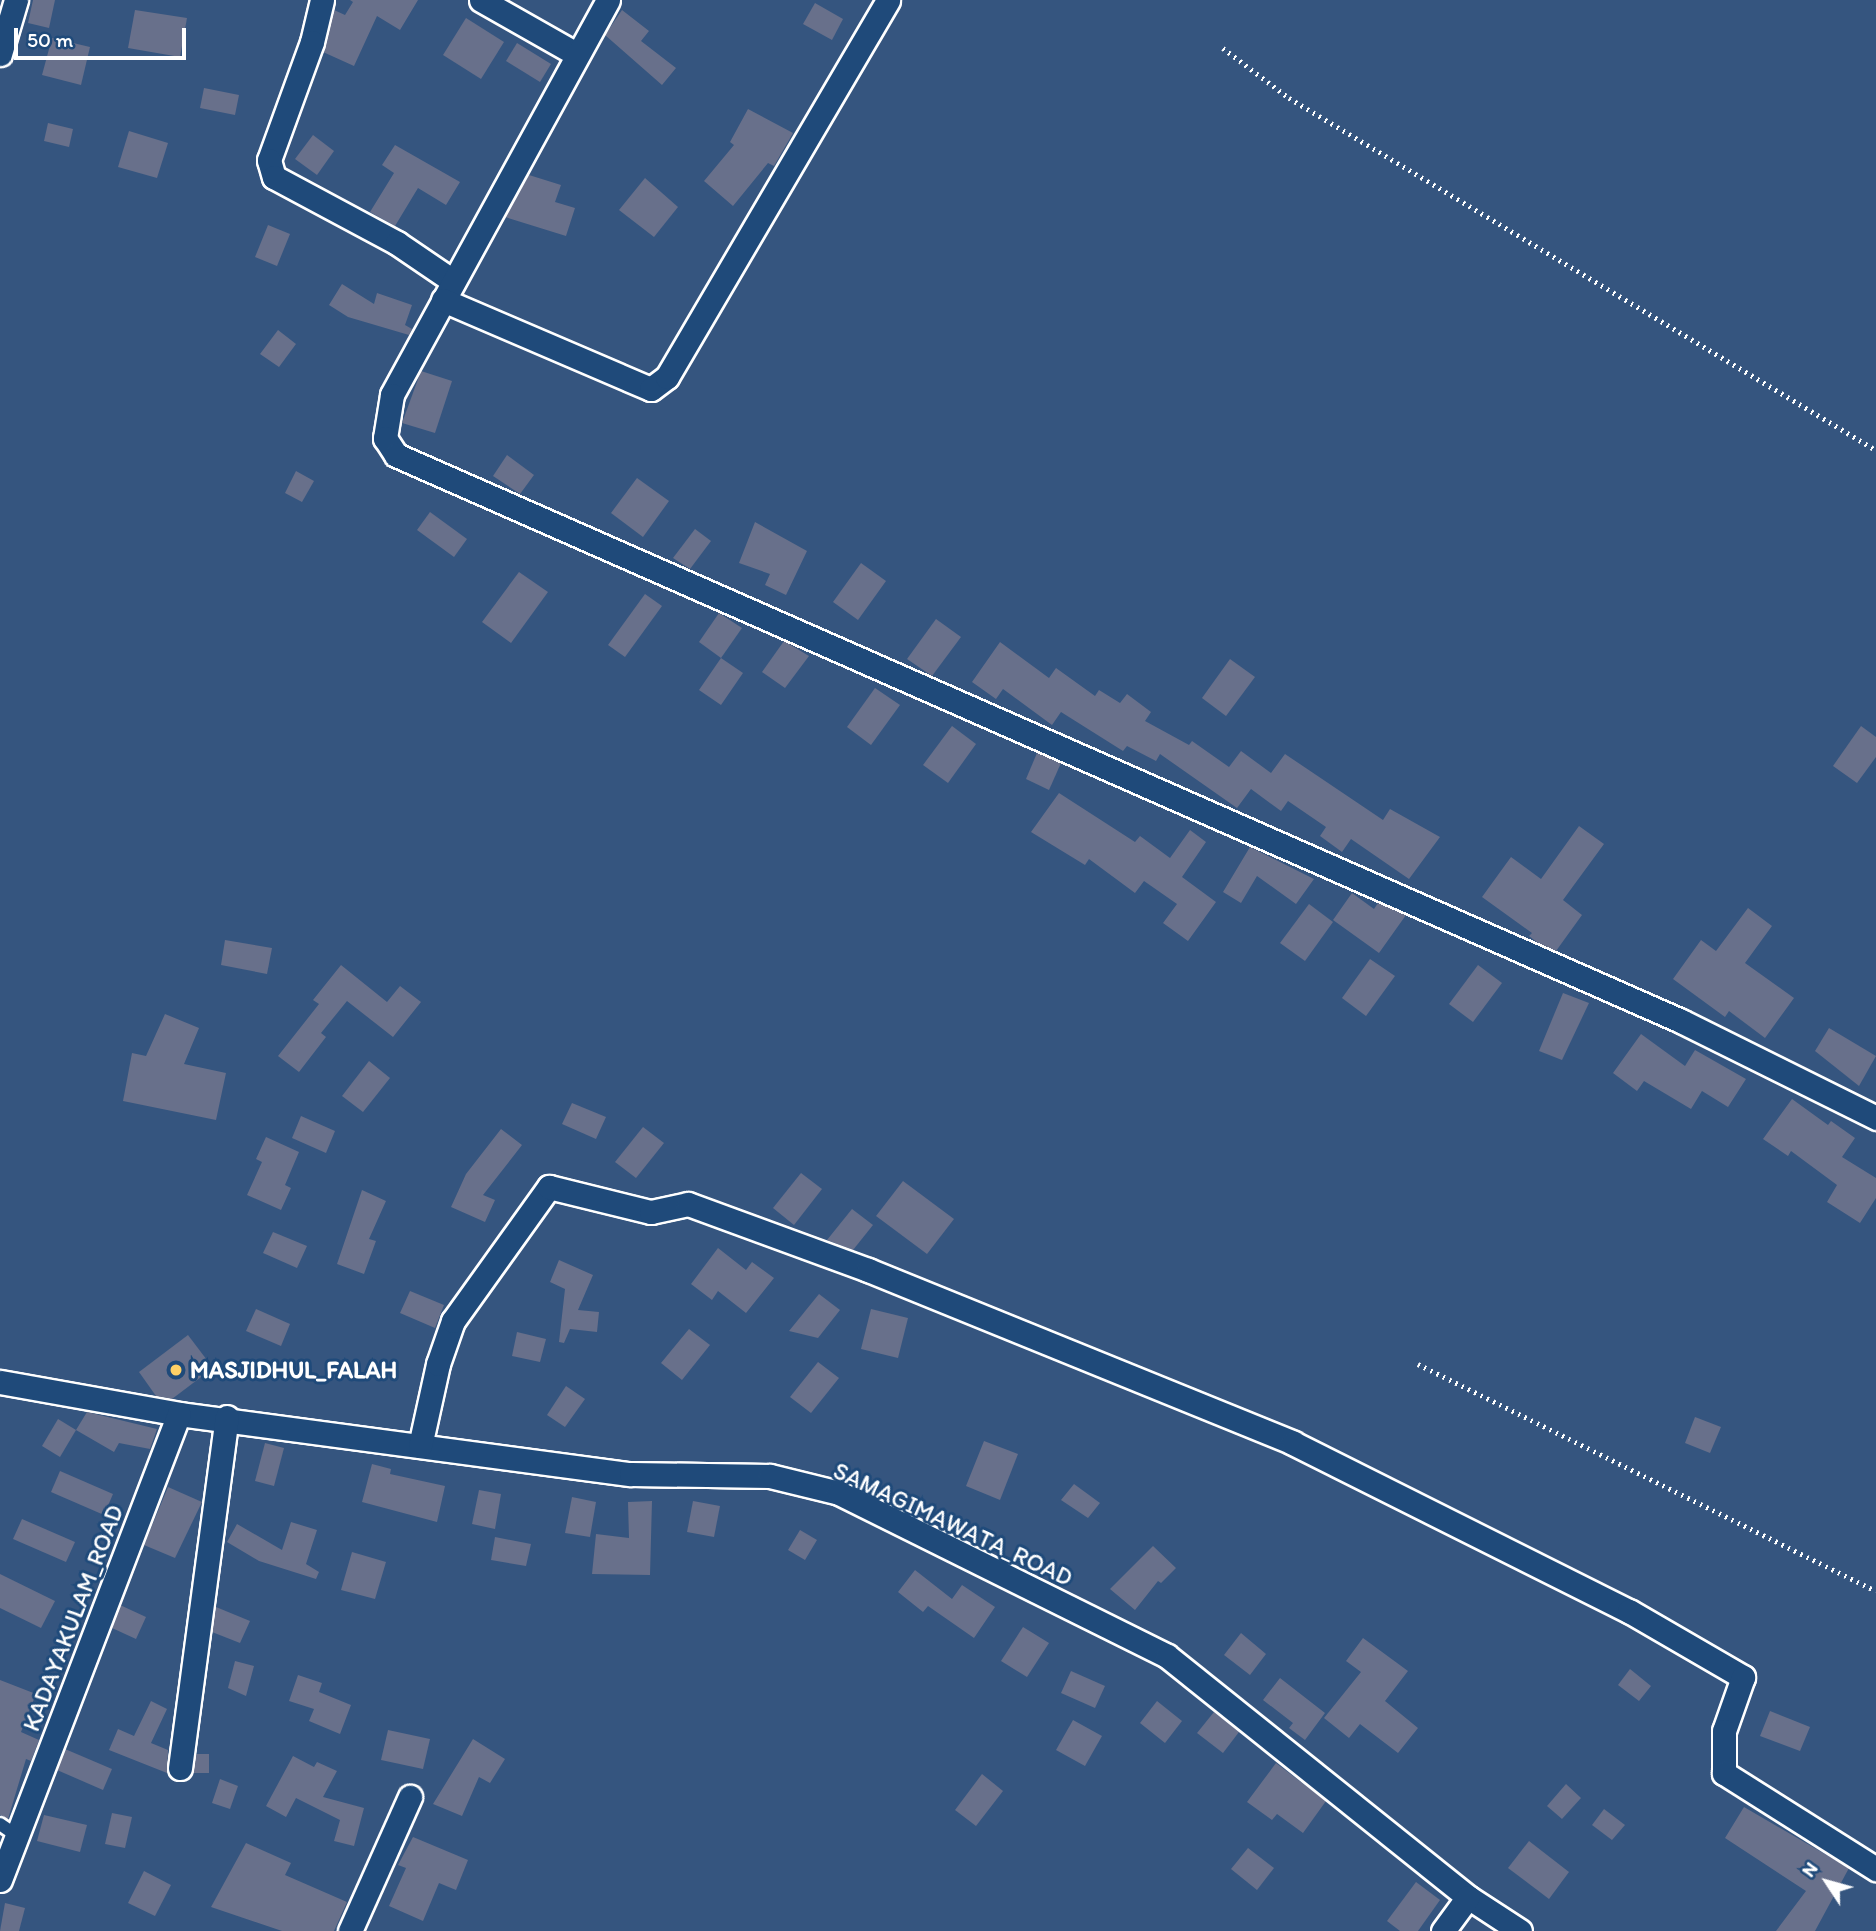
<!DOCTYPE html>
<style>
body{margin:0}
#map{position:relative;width:1876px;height:1931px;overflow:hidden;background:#35557f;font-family:Itim,sans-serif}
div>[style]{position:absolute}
.building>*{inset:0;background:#68708b}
.path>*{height:4.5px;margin-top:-2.25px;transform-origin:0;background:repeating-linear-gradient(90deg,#fff 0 2px,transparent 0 7px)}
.roads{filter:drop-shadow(2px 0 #fff) drop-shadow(-2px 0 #fff) drop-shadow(0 2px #fff) drop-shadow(0 -2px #fff)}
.lane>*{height:12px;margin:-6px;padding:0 6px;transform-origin:6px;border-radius:6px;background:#1f4a7a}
.street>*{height:23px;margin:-11.5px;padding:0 11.5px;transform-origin:11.5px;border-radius:11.5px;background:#1f4a7a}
.dots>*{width:19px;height:19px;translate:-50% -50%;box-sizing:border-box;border:4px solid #1f4a7a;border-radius:50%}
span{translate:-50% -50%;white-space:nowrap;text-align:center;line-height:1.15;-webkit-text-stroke:6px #1f4a7a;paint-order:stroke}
.poi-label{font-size:24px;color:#fff;font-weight:700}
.left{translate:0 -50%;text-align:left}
.street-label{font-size:24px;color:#fff}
.north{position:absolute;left:1792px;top:1847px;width:70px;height:70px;-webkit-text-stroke:5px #1f4a7a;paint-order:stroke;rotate:306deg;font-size:19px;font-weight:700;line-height:28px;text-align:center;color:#fff}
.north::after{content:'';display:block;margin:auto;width:24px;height:32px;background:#fff;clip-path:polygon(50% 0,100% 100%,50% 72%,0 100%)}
.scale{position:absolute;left:14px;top:28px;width:172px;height:32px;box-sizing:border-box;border:4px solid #fff;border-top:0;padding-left:9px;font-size:21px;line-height:24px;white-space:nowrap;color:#fff;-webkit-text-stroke:5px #1f4a7a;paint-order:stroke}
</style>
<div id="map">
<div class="building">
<div style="clip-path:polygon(33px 0,55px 0,49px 28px,28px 23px)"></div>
<div style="clip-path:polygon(350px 0,418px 0,400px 30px,377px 16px,354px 66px,323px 52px,334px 10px,345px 15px,353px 2px)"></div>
<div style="clip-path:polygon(815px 3px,843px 19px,832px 40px,803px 24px)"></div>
<div style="clip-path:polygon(135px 10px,187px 18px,180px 57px,128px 48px)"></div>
<div style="clip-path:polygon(622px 10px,649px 31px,641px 41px,676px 68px,662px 85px,605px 35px)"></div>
<div style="clip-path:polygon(466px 18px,504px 42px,481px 79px,443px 55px)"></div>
<div style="clip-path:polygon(52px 38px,90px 47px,81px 85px,42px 75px)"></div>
<div style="clip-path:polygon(517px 43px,551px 64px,540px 82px,506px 61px)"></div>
<div style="clip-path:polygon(204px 88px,239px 95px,235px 115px,200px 108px)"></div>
<div style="clip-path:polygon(748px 109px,793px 133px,774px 166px,768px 163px,733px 206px,704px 181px,734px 145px,730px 142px)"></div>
<div style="clip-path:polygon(48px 123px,73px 129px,69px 147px,44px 141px)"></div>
<div style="clip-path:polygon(129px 131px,168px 143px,157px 178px,118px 167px)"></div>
<div style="clip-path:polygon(313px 135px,334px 151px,317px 175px,295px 159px)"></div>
<div style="clip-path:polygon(395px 145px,460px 182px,446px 205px,418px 188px,395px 226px,370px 212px,394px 173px,382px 165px)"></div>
<div style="clip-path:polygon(529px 175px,561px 185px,555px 202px,575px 208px,566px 236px,505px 217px)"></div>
<div style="clip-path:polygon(645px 178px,678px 207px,654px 237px,619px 210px)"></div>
<div style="clip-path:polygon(268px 225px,290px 234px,277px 266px,255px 257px)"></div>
<div style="clip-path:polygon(342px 284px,374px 304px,377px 293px,412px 305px,405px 325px,412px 329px,409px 335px,348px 317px,329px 305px)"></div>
<div style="clip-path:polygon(278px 330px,296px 344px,279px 367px,260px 354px)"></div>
<div style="clip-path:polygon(421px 371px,452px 381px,435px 433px,402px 423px)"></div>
<div style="clip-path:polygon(507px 455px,534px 475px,520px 494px,493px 476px)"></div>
<div style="clip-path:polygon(296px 471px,314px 481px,302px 502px,285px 493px)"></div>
<div style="clip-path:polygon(637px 478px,669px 501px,643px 537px,611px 513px)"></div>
<div style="clip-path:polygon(430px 512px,467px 539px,454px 557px,417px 530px)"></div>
<div style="clip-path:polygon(755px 522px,807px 551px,786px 595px,765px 585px,770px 574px,739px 563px)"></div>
<div style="clip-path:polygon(695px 529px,711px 541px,690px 569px,673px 558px)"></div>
<div style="clip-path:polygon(861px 563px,886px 581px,858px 620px,833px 602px)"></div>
<div style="clip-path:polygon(519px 572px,548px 592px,511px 643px,482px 622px)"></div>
<div style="clip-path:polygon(645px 594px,662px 606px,625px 657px,608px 645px)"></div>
<div style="clip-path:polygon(719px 613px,742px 628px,721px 658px,699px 642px)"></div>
<div style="clip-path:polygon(936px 619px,961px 637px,932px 676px,907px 659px)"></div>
<div style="clip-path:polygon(784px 641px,809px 656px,785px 688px,762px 672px)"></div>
<div style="clip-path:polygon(1000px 642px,1049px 678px,1056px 668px,1095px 696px,1099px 690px,1120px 703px,1127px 694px,1151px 712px,1145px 721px,1189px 745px,1192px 741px,1229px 767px,1241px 751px,1271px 773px,1285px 754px,1383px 820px,1390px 809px,1440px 837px,1409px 879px,1351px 839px,1342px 852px,1320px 836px,1326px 827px,1288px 801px,1281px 811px,1251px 789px,1237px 808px,1160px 754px,1156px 761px,1127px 746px,1123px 751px,1061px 712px,1052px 725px,1003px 689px,996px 699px,972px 682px)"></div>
<div style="clip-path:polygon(721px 658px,743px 673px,721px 705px,699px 690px)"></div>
<div style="clip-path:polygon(1230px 659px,1255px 677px,1226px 716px,1202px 698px)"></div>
<div style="clip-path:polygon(875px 688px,900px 705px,871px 745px,847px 727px)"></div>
<div style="clip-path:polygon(952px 726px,976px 744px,948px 783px,923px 765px)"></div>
<div style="clip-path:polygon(1861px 726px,1876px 737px,1876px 757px,1857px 783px,1833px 766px)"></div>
<div style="clip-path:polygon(1037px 753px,1061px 763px,1049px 790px,1026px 779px)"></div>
<div style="clip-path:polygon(1059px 793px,1135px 842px,1140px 836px,1170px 858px,1190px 830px,1206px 842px,1182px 877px,1216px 902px,1188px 941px,1163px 923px,1177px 904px,1144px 881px,1135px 893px,1089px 859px,1085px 865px,1031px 832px)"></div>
<div style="clip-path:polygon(1579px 826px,1604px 844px,1563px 900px,1582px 915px,1556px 951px,1538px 943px,1529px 936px,1532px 933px,1482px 897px,1511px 857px,1541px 879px)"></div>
<div style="clip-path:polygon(1250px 847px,1314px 879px,1296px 904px,1257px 876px,1241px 903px,1223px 892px)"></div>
<div style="clip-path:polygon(1352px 893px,1374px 909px,1378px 903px,1406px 915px,1379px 953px,1333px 920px)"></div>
<div style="clip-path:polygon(1309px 904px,1333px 922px,1305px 961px,1280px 943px)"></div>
<div style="clip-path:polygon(1748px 908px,1772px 926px,1745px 963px,1794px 998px,1765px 1038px,1729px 1011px,1725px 1017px,1673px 979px,1701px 940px,1716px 951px)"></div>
<div style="clip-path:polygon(225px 940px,272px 948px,267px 974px,221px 965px)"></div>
<div style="clip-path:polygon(1370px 959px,1395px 976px,1366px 1016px,1342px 998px)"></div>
<div style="clip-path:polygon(341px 965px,387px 1002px,400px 986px,421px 1002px,393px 1037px,347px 1001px,321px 1033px,326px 1037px,299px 1072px,278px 1056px,319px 1004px,313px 1000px)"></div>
<div style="clip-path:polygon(1478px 965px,1502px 983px,1473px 1022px,1449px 1004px)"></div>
<div style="clip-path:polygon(1563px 993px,1589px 1003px,1562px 1060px,1539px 1051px)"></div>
<div style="clip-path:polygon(165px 1014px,199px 1028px,184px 1064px,226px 1073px,216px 1120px,123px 1101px,132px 1053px,146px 1056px)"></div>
<div style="clip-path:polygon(1829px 1028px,1876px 1056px,1859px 1086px,1815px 1051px)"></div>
<div style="clip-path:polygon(1641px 1034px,1685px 1066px,1695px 1050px,1746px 1079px,1728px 1107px,1702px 1091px,1691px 1109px,1644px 1081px,1637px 1091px,1613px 1073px)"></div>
<div style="clip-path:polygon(369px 1061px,390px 1078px,363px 1112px,342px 1096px)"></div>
<div style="clip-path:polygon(1792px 1099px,1828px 1125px,1831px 1121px,1855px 1138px,1842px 1157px,1876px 1178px,1876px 1198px,1860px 1223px,1827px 1202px,1837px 1185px,1791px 1151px,1788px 1156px,1763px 1139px)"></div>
<div style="clip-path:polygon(572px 1103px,606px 1117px,596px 1139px,562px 1124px)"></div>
<div style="clip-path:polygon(301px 1116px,335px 1131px,326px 1153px,292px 1138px)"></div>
<div style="clip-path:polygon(643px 1127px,664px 1143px,636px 1178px,615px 1162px)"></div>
<div style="clip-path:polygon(501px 1129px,522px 1145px,483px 1195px,495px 1200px,485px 1222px,451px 1207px,466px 1174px)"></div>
<div style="clip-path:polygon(266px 1137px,299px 1152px,285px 1185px,291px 1188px,281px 1210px,247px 1195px,262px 1162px,256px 1159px)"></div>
<div style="clip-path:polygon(801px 1173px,822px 1189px,794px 1225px,773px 1208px)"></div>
<div style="clip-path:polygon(903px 1181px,954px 1219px,927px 1254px,876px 1216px)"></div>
<div style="clip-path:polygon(362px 1190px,386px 1201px,369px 1239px,376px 1241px,364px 1274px,337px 1264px)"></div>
<div style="clip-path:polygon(852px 1209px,873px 1225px,853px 1250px,827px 1240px)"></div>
<div style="clip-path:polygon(273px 1232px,307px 1246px,297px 1268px,263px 1253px)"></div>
<div style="clip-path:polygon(718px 1248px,746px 1270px,752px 1262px,774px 1278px,746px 1313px,718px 1291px,712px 1300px,691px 1284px)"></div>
<div style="clip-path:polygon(559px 1260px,593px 1275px,578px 1310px,599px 1312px,597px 1332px,570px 1329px,564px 1343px,559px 1342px,565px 1289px,550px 1282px)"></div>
<div style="clip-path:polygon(410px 1291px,444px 1305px,435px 1328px,400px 1313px)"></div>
<div style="clip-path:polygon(819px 1294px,840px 1310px,818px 1338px,789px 1331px)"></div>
<div style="clip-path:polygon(256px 1309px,290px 1324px,281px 1346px,246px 1331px)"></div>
<div style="clip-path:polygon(871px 1309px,908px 1318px,898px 1358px,861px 1349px)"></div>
<div style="clip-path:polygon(689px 1329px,710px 1345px,682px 1380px,661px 1363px)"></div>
<div style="clip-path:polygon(517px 1332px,546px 1339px,540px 1362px,512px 1356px)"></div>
<div style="clip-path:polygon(188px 1335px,213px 1368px,172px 1399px,156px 1396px,139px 1372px)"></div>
<div style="clip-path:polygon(818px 1362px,839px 1378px,811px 1413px,790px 1397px)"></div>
<div style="clip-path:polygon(566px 1386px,585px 1399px,565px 1427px,547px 1415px)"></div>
<div style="clip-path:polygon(87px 1412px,157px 1429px,150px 1449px,119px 1443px,114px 1452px,76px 1430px)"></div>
<div style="clip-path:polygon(1695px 1417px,1721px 1427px,1710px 1453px,1685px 1443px)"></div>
<div style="clip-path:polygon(58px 1419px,76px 1430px,60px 1457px,42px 1446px)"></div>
<div style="clip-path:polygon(984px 1441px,1018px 1454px,1000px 1500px,966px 1486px)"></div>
<div style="clip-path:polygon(265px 1443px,284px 1448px,274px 1486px,255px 1481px)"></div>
<div style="clip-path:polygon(372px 1464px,391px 1469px,390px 1474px,445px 1486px,437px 1522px,362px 1502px)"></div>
<div style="clip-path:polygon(60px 1471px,113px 1494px,104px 1515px,51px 1492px)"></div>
<div style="clip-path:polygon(1074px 1484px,1100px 1503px,1088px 1518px,1061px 1500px)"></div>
<div style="clip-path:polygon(168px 1487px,202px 1502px,175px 1558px,144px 1545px)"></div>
<div style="clip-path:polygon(479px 1490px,501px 1494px,495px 1529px,472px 1524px)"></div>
<div style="clip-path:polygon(572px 1497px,596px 1502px,590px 1537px,565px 1533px)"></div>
<div style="clip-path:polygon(652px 1501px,650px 1575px,592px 1574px,596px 1534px,629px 1538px,628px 1502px)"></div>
<div style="clip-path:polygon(693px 1501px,720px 1506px,714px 1537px,687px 1532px)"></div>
<div style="clip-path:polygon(22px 1519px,75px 1542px,66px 1562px,13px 1539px)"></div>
<div style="clip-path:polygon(291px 1522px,317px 1530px,306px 1564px,319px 1572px,316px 1579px,259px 1561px,227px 1542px,237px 1524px,282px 1550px)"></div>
<div style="clip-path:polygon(800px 1530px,817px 1540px,805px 1560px,788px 1550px)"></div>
<div style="clip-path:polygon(495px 1537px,531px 1544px,526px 1566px,491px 1560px)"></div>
<div style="clip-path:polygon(1153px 1546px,1176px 1568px,1161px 1583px,1158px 1581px,1135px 1610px,1110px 1589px)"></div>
<div style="clip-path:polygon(352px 1552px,386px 1562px,375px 1599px,341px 1590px)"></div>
<div style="clip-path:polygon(915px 1570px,952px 1599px,962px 1585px,995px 1607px,974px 1638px,928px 1606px,923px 1612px,898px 1592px)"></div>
<div style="clip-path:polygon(0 1574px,55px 1601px,41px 1628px,0 1608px)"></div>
<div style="clip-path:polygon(120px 1605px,146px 1617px,136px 1639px,112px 1628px)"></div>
<div style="clip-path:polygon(216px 1607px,250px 1621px,240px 1643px,212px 1632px)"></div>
<div style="clip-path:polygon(1023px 1627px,1049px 1643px,1027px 1677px,1001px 1661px)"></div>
<div style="clip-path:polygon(1241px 1633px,1266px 1654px,1250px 1675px,1224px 1655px)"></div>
<div style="clip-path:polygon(1363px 1638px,1408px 1671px,1385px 1701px,1418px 1728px,1398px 1753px,1360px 1724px,1349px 1738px,1324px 1718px,1361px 1672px,1346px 1661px)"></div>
<div style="clip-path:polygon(235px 1661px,254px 1666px,246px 1696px,228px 1688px)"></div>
<div style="clip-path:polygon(1630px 1669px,1651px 1686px,1639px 1701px,1618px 1685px)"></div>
<div style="clip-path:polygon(1071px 1671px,1105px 1686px,1095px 1708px,1061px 1693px)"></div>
<div style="clip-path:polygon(298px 1675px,322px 1683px,319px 1692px,351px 1705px,340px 1734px,309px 1721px,314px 1709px,289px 1701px)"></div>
<div style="clip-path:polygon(1280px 1678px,1325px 1713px,1305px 1740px,1289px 1728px,1293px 1723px,1263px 1700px)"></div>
<div style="clip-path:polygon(0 1680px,36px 1694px,21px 1732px,39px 1740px,31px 1761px,26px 1759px,8px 1819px,0 1815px)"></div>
<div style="clip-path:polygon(151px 1701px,167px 1709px,151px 1743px,168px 1750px,167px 1773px,109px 1750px,118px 1729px,134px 1736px)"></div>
<div style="clip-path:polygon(1157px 1701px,1182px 1721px,1165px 1743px,1140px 1723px)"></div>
<div style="clip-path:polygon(1770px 1711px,1810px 1727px,1800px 1751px,1760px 1736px)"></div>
<div style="clip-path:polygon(1214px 1712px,1239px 1732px,1223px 1753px,1197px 1733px)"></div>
<div style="clip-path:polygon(1073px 1720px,1102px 1736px,1085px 1766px,1056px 1750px)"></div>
<div style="clip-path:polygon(388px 1730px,430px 1739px,423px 1769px,381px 1760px)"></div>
<div style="clip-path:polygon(473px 1739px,505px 1759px,490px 1783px,479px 1777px,462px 1816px,433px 1804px)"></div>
<div style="clip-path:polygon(65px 1749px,112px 1769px,103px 1790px,57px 1770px)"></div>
<div style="clip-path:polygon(196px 1754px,209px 1754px,209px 1773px,193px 1773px)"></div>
<div style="clip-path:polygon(293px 1756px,314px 1767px,317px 1762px,337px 1771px,323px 1797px,364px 1808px,354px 1846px,334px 1841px,340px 1820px,296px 1798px,286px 1817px,266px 1806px)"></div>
<div style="clip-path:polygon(1276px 1763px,1326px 1801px,1303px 1833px,1277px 1814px,1272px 1820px,1247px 1802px)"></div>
<div style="clip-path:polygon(982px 1774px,1003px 1791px,976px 1826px,955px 1810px)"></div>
<div style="clip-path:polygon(220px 1779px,238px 1786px,230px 1809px,212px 1803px)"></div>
<div style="clip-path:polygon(1566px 1784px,1581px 1798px,1562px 1819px,1547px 1806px)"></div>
<div style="clip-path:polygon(1744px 1807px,1849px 1868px,1815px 1931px,1776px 1931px,1806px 1891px,1725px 1838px)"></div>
<div style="clip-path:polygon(1604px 1809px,1625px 1825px,1612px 1840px,1592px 1825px)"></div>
<div style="clip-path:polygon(112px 1813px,132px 1817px,125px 1848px,105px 1844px)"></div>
<div style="clip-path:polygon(44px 1815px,87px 1825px,80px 1852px,37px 1841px)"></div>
<div style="clip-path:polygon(413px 1837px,468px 1860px,456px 1890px,439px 1883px,423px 1921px,389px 1906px,406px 1868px,398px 1865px)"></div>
<div style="clip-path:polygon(1529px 1841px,1569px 1872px,1549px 1899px,1508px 1868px)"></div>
<div style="clip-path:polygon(246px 1843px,291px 1863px,285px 1875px,347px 1902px,334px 1931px,282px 1931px,211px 1907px)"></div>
<div style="clip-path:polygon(1248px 1848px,1274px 1868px,1257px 1890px,1231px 1869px)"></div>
<div style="clip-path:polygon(144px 1871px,171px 1885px,155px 1916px,128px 1903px)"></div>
<div style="clip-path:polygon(1416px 1882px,1440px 1900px,1418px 1931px,1400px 1931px,1387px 1921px)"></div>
<div style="clip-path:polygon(5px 1903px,25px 1908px,19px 1931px,0 1931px)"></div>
</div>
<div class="path">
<div style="left:1223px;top:48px;width:83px;rotate:37.1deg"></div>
<div style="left:1289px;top:98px;width:684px;rotate:30.95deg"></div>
<div style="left:1418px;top:1364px;width:511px;rotate:26.36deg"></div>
</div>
<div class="roads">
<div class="lane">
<div style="left:0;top:1824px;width:21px;rotate:35deg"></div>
</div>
<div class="street">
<div style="left:322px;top:0;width:43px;rotate:103.4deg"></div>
<div style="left:312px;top:42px;width:126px;rotate:110deg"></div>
<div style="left:269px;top:160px;width:18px;rotate:74deg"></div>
<div style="left:274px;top:177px;width:140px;rotate:28.2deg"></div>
<div style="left:397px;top:243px;width:68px;rotate:34.2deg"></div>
<div style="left:481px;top:0;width:109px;rotate:29.6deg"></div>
<div style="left:608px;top:0;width:450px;rotate:118.7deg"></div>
<div style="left:392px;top:395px;width:44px;rotate:99.2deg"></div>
<div style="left:385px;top:438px;width:20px;rotate:57deg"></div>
<div style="left:396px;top:455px;width:1404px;rotate:23.77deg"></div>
<div style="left:1681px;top:1021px;width:218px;rotate:26.4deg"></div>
<div style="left:0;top:54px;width:56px;rotate:-73.5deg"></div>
<div style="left:443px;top:300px;width:226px;rotate:23.2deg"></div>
<div style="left:651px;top:389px;width:20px;rotate:-37deg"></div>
<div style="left:667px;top:377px;width:437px;rotate:-59.6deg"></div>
<div style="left:0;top:1382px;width:182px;rotate:10.1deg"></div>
<div style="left:179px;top:1414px;width:456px;rotate:7.6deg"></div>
<div style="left:631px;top:1474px;width:139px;rotate:0.8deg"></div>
<div style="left:770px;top:1476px;width:71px;rotate:13.8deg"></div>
<div style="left:839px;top:1493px;width:366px;rotate:26.4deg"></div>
<div style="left:1167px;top:1656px;width:386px;rotate:38.7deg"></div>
<div style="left:1468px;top:1897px;width:62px;rotate:33.2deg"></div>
<div style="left:420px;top:1446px;width:84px;rotate:-77.6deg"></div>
<div style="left:438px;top:1364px;width:46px;rotate:-70.8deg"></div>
<div style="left:453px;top:1321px;width:165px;rotate:-54.4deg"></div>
<div style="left:549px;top:1187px;width:105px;rotate:13.8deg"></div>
<div style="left:651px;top:1212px;width:38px;rotate:-12deg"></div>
<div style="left:688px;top:1204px;width:192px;rotate:20.1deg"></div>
<div style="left:868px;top:1270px;width:459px;rotate:22.1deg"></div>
<div style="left:1293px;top:1443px;width:376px;rotate:26.6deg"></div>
<div style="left:1629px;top:1611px;width:132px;rotate:30.1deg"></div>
<div style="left:1743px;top:1677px;width:57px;rotate:109.4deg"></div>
<div style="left:1724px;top:1731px;width:42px;rotate:90deg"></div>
<div style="left:1724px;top:1773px;width:180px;rotate:32.3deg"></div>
<div style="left:180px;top:1768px;width:354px;rotate:-82.4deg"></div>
<div style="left:0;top:1880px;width:499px;rotate:-69deg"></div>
<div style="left:350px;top:1931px;width:147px;rotate:-65.9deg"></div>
<div style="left:1443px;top:1931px;width:42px;rotate:-53.7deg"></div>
</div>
</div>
<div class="dots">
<div style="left:176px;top:1370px;background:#ffd166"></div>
</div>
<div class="poi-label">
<span class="left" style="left:190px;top:1370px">MASJIDHUL_FALAH</span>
</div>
<div class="street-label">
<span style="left:953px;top:1524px;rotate:25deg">SAMAGIMAWATA_ROAD</span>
<span style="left:73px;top:1618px;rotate:-69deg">KADAYAKULAM_ROAD</span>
</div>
<div class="north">N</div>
<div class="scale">50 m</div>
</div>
